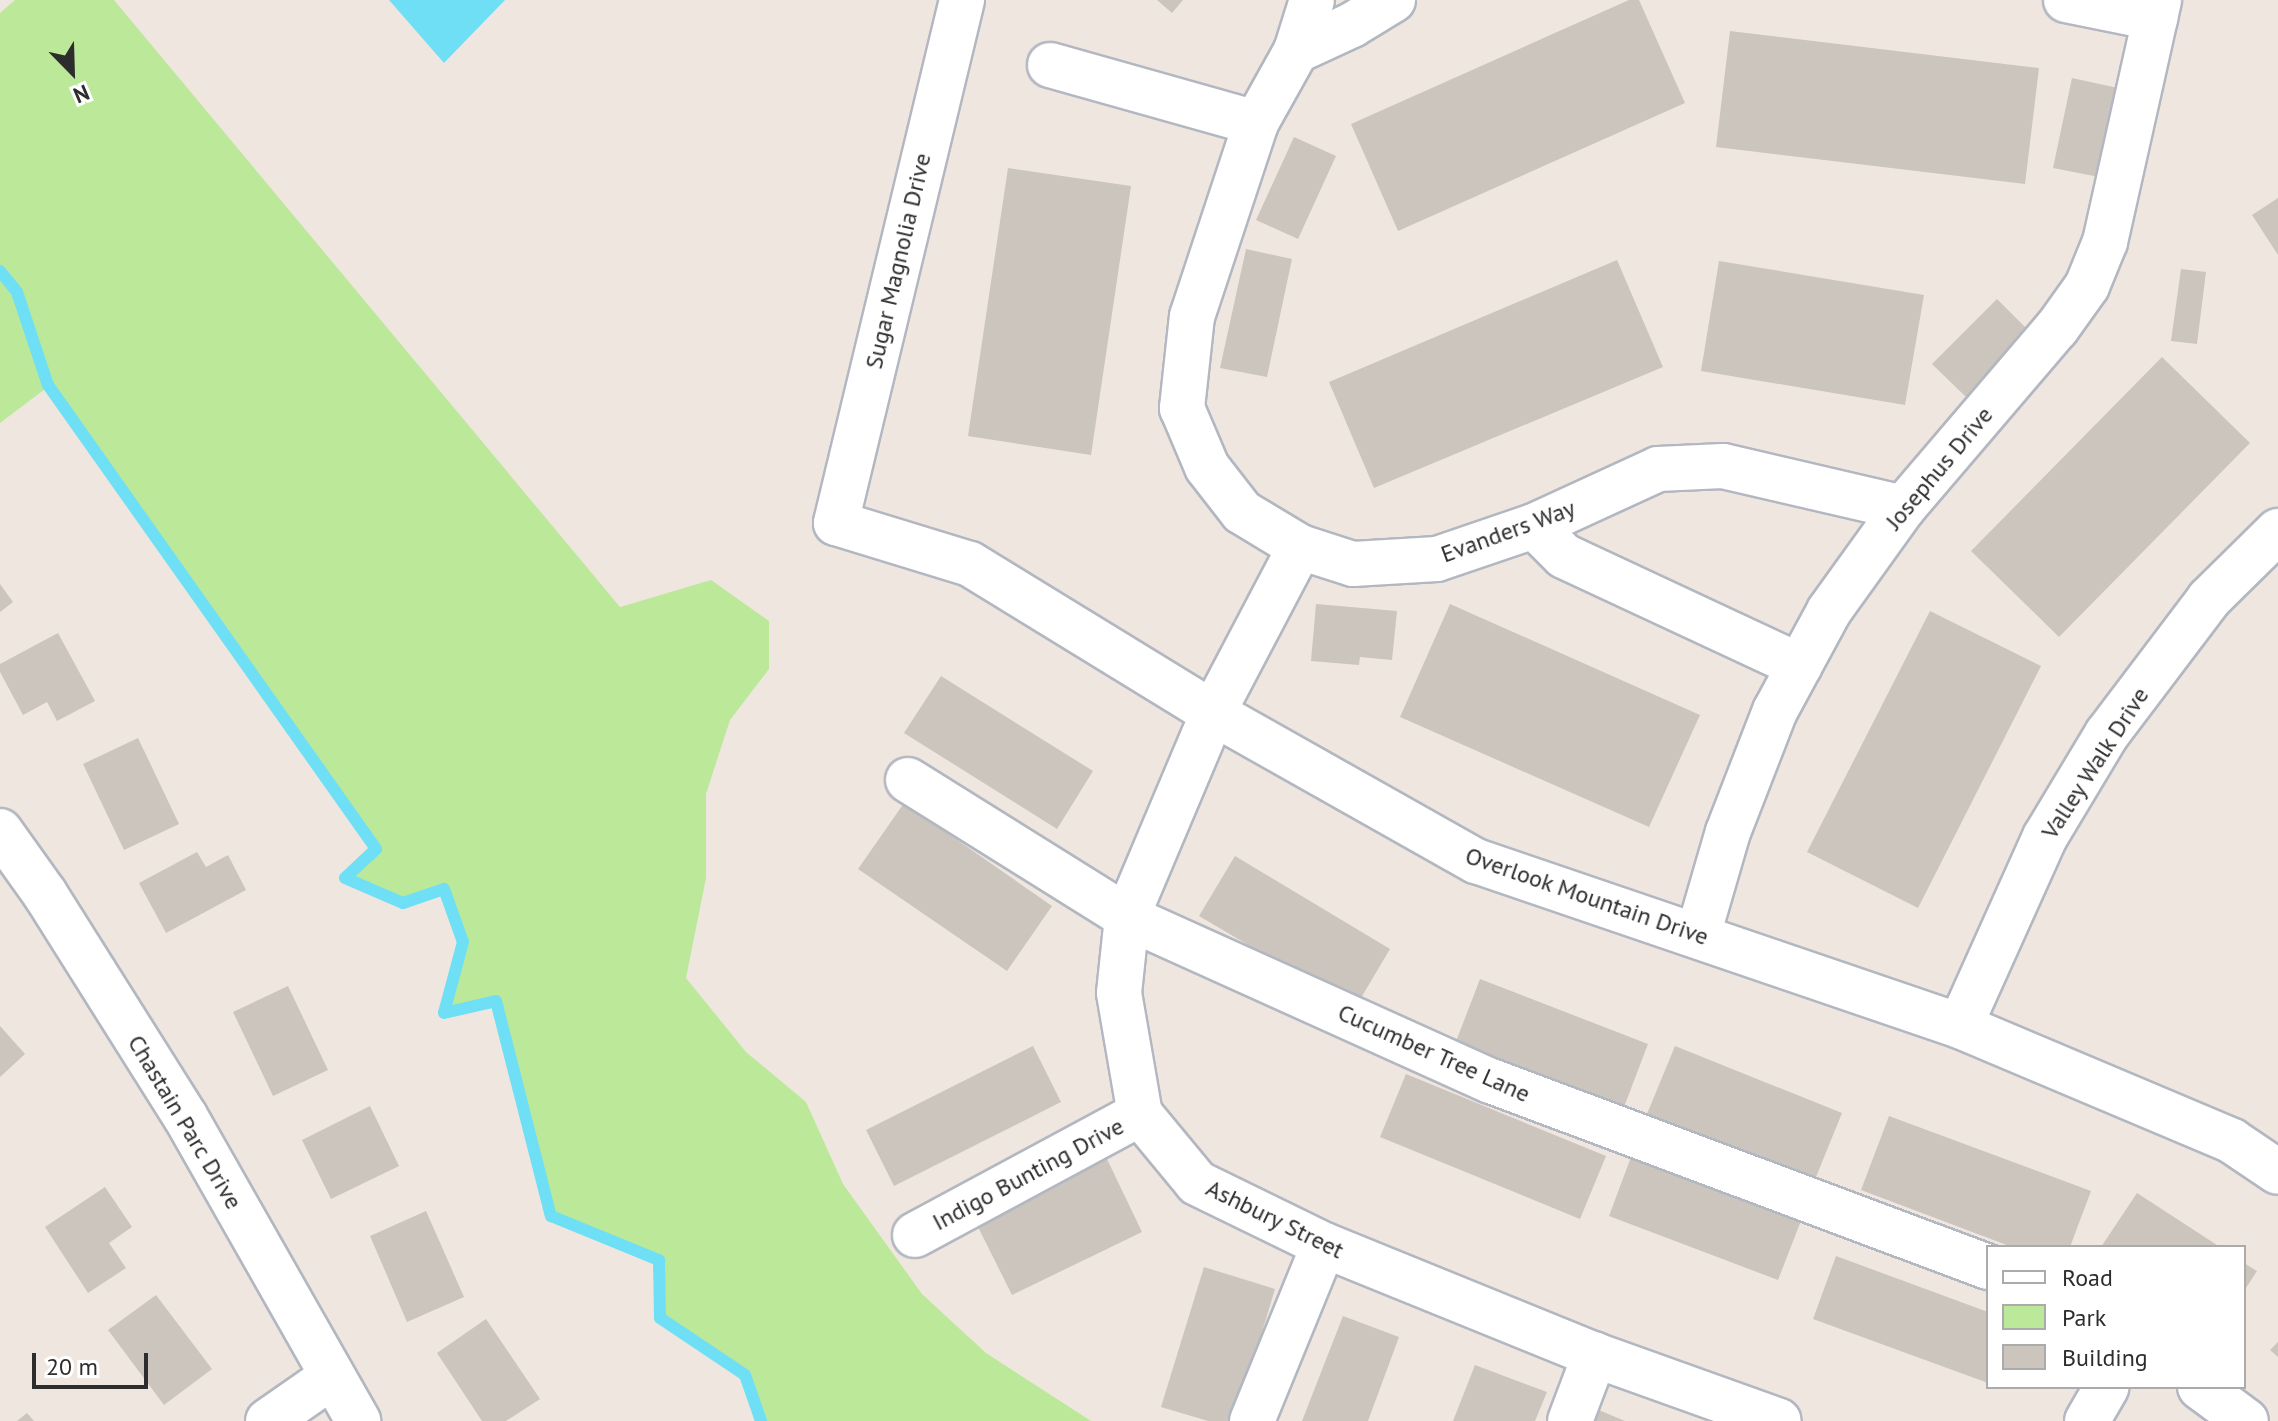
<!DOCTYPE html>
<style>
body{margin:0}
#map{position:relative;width:2278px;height:1421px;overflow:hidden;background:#efe7df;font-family:"PT Sans",sans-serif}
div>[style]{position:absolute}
.green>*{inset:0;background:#bce899}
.water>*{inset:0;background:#6edff5}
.stream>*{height:12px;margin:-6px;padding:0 6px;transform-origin:6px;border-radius:6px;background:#6edff5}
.building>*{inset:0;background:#cbc5bd}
.roads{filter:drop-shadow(2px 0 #b3b7c1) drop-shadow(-2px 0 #b3b7c1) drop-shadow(0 2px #b3b7c1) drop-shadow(0 -2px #b3b7c1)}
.minor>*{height:44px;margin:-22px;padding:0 22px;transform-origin:22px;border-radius:22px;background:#fff}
span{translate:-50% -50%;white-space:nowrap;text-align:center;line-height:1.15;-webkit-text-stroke:8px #fff;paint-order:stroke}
.street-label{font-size:24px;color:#2d2d2d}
.legend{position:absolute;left:1986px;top:1245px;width:260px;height:144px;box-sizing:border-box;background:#fff;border:2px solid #ababab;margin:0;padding:10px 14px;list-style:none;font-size:24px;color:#2d2d2d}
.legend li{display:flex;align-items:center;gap:16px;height:40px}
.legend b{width:40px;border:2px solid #ababab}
.north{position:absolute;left:32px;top:32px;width:80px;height:80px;-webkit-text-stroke:6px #fff;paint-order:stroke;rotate:157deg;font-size:22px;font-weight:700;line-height:32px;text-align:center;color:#2d2d2d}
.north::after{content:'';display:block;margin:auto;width:28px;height:36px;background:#2d2d2d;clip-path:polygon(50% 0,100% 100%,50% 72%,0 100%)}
.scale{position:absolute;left:32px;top:1353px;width:116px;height:36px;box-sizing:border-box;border:4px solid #2d2d2d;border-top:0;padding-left:10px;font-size:24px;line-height:28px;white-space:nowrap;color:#2d2d2d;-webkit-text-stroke:6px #fff;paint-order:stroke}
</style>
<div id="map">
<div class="green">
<div style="clip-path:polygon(15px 0,114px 0,620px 607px,711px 580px,769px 621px,769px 669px,730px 720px,706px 794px,706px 878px,686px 978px,746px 1052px,806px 1102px,843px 1184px,922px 1294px,986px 1353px,1091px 1421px,761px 1421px,744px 1375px,660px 1318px,659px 1260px,551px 1216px,496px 1002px,444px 1013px,463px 942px,444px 889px,403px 903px,345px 878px,375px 848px,49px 386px,0 423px,0 13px)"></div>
</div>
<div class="water">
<div style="clip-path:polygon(389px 0,505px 0,444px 63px)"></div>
</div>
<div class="stream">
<div style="left:0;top:271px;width:27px;rotate:51deg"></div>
<div style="left:17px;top:292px;width:98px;rotate:71.6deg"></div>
<div style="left:48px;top:385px;width:568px;rotate:54.74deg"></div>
<div style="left:376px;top:849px;width:42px;rotate:136.9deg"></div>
<div style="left:345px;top:878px;width:63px;rotate:23.3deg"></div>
<div style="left:403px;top:903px;width:43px;rotate:-18.9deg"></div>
<div style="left:444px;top:889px;width:56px;rotate:70.3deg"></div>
<div style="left:463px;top:942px;width:73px;rotate:105deg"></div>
<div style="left:444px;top:1013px;width:53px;rotate:-13deg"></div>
<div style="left:496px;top:1001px;width:222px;rotate:75.7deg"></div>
<div style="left:551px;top:1216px;width:117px;rotate:22.2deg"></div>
<div style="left:659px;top:1260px;width:58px;rotate:89deg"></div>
<div style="left:660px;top:1318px;width:102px;rotate:33.8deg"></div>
<div style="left:745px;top:1375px;width:49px;rotate:70.8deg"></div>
</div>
<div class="building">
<div style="clip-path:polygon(1157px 0,1183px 0,1172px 13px)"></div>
<div style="clip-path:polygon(1629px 0,1639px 0,1685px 103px,1398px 231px,1351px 124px)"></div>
<div style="clip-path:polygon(1730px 31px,2039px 68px,2025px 184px,1716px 147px)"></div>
<div style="clip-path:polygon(2072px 78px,2118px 88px,2099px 177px,2053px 168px)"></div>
<div style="clip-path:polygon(1294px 137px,1336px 156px,1298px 239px,1256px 220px)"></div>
<div style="clip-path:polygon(1008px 168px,1131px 186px,1091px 455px,968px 436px)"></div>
<div style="clip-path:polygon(2278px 198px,2278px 255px,2252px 215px)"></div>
<div style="clip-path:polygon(1246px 249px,1292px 259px,1267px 377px,1220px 368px)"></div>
<div style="clip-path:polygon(1617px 260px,1663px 367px,1374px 488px,1329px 382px)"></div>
<div style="clip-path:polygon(1719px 261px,1924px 295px,1905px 405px,1701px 371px)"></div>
<div style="clip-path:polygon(2181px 269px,2206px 272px,2197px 344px,2171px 341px)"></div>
<div style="clip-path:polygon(1997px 299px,2030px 332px,1966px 397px,1932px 364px)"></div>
<div style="clip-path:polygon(2162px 357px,2250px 443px,2059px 637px,1971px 551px)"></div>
<div style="clip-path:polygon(0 584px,13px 602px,0 612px)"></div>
<div style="clip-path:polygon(1316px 604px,1397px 611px,1392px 660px,1360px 657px,1359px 665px,1311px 661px)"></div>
<div style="clip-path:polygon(1450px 604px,1700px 715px,1649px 827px,1400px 717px)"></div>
<div style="clip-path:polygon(1930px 611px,2041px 666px,1918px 908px,1807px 852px)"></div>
<div style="clip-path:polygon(58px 633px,95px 701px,57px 721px,47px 702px,23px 715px,0 672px,0 664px)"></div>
<div style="clip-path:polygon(941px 676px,1093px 771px,1057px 829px,904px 733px)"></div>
<div style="clip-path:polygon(138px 738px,179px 824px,124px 850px,83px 764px)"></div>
<div style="clip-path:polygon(904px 803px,1052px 906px,1007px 971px,858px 869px)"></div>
<div style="clip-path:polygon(197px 852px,206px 867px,228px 855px,246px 890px,166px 933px,139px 883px)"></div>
<div style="clip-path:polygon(1235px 856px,1390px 949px,1355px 1008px,1199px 916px)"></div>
<div style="clip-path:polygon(1480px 979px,1648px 1044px,1624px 1107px,1455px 1044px)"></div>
<div style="clip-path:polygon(288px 986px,328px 1070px,273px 1096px,233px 1012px)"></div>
<div style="clip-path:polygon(0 1026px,25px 1054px,0 1077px)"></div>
<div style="clip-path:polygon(1033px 1046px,1061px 1102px,894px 1186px,866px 1130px)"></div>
<div style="clip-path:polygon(1675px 1046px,1842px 1113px,1814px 1182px,1647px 1114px)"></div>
<div style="clip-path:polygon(1406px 1074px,1606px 1156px,1580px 1219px,1380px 1137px)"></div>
<div style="clip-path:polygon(370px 1106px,399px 1166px,331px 1199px,302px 1140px)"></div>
<div style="clip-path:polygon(1889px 1116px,2091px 1191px,2070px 1247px,2012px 1247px,1861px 1190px)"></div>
<div style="clip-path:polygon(1634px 1149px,1804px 1213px,1778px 1280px,1609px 1216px)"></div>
<div style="clip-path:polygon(1107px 1159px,1142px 1232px,1012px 1295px,976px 1223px)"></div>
<div style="clip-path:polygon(105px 1187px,132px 1227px,109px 1243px,126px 1268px,88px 1293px,45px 1227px)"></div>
<div style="clip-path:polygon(2137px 1193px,2197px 1232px,2220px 1247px,2101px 1247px)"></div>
<div style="clip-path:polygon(426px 1211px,464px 1297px,407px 1322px,370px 1236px)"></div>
<div style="clip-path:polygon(1836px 1256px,1988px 1312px,1988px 1383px,1813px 1319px)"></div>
<div style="clip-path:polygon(2244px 1263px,2257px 1271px,2244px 1291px)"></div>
<div style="clip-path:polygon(1204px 1267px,1275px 1289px,1235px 1421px,1208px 1421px,1161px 1407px)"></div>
<div style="clip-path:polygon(156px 1295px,212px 1369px,164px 1405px,108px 1330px)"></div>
<div style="clip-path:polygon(1343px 1316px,1399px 1337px,1368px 1421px,1302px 1421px)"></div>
<div style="clip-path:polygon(486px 1319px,540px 1399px,506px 1421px,482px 1421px,437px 1353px)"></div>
<div style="clip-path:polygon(2278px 1342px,2278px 1357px,2270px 1350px)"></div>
<div style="clip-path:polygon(1475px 1365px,1547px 1392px,1535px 1421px,1453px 1421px)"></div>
<div style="clip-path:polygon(1594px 1408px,1625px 1421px,1588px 1421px)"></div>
<div style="clip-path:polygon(27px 1413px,34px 1421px,17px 1421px)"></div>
</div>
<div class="roads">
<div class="minor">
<div style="left:962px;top:0;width:538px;rotate:103.55deg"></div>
<div style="left:836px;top:523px;width:140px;rotate:17deg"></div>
<div style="left:970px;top:564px;width:285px;rotate:31.5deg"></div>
<div style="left:1213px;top:713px;width:302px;rotate:29.4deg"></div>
<div style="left:1476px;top:861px;width:511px;rotate:18.82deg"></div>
<div style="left:1960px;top:1026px;width:295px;rotate:22.9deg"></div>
<div style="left:2232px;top:1141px;width:55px;rotate:34deg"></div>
<div style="left:1393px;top:0;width:48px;rotate:148.6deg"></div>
<div style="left:1352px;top:25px;width:62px;rotate:155.1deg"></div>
<div style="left:1296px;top:51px;width:82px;rotate:119.1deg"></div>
<div style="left:1256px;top:123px;width:203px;rotate:108.3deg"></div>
<div style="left:1192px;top:316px;width:93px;rotate:96.2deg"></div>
<div style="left:1182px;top:408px;width:64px;rotate:67deg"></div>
<div style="left:1207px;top:467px;width:57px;rotate:52.1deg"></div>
<div style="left:1242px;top:512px;width:68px;rotate:31.1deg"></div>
<div style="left:1300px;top:547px;width:56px;rotate:17.8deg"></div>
<div style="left:1353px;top:564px;width:84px;rotate:-3.4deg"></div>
<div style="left:1437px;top:559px;width:102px;rotate:-18.8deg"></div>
<div style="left:1534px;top:526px;width:136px;rotate:-24.7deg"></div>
<div style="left:1658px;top:469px;width:65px;rotate:-2.6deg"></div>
<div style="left:1723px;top:466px;width:185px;rotate:13.1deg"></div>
<div style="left:2066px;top:0;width:91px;rotate:11.4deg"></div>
<div style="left:1296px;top:51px;width:53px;rotate:-72.6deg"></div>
<div style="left:1050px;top:65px;width:214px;rotate:15.7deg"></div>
<div style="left:1534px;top:526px;width:42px;rotate:45deg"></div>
<div style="left:1564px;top:556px;width:260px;rotate:25deg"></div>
<div style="left:1300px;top:547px;width:187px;rotate:117.7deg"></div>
<div style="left:1213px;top:713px;width:221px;rotate:112.9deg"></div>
<div style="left:1127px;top:917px;width:76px;rotate:96deg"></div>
<div style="left:1119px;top:993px;width:123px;rotate:80.2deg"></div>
<div style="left:1140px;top:1114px;width:89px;rotate:50.4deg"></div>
<div style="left:1197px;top:1183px;width:141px;rotate:26deg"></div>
<div style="left:1324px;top:1245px;width:292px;rotate:22.1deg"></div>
<div style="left:1595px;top:1355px;width:195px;rotate:19.7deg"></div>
<div style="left:908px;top:780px;width:258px;rotate:32deg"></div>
<div style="left:1127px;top:917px;width:399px;rotate:24.3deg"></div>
<div style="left:1491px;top:1081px;width:531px;rotate:20.52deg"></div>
<div style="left:0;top:831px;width:77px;rotate:54.5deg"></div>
<div style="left:45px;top:894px;width:262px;rotate:57.8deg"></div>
<div style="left:185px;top:1116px;width:351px;rotate:60.4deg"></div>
<div style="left:1698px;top:935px;width:107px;rotate:-73.8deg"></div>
<div style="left:1728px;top:832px;width:130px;rotate:-68.8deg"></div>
<div style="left:1775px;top:711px;width:114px;rotate:-61.6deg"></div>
<div style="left:1829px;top:611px;width:127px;rotate:-54.3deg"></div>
<div style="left:1903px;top:508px;width:237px;rotate:-49.5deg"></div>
<div style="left:2057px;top:328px;width:52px;rotate:-54.5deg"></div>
<div style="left:2087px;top:286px;width:48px;rotate:-67.8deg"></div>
<div style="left:2105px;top:242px;width:248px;rotate:-77.4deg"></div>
<div style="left:1960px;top:1026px;width:207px;rotate:-65.8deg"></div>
<div style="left:2045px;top:837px;width:120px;rotate:-59deg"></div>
<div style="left:2107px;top:734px;width:169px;rotate:-52.9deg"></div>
<div style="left:2209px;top:599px;width:97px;rotate:-44.6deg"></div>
<div style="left:915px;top:1235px;width:255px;rotate:-28.3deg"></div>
<div style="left:2200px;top:1387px;width:57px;rotate:36.5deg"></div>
<div style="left:268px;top:1421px;width:77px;rotate:-34.9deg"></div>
<div style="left:1252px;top:1421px;width:190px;rotate:-67.8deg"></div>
<div style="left:1570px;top:1421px;width:71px;rotate:-69.3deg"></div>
<div style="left:2087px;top:1421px;width:39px;rotate:-60deg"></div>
</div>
</div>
<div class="street-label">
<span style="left:898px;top:261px;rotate:-77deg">Sugar Magnolia Drive</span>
<span style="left:1939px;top:468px;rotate:-50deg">Josephus Drive</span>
<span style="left:1508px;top:531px;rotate:-20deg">Evanders Way</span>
<span style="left:2095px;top:763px;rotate:-57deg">Valley Walk Drive</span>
<span style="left:1587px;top:896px;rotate:19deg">Overlook Mountain Drive</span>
<span style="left:1434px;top:1053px;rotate:24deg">Cucumber Tree Lane</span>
<span style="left:185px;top:1122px;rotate:59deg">Chastain Parc Drive</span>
<span style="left:1028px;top:1174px;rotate:-28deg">Indigo Bunting Drive</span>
<span style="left:1275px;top:1219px;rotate:26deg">Ashbury Street</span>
</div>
<ul class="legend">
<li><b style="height:10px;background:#fff"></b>Road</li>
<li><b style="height:22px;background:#bce899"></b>Park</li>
<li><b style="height:22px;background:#cbc5bd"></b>Building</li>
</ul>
<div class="north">N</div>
<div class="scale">20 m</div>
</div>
